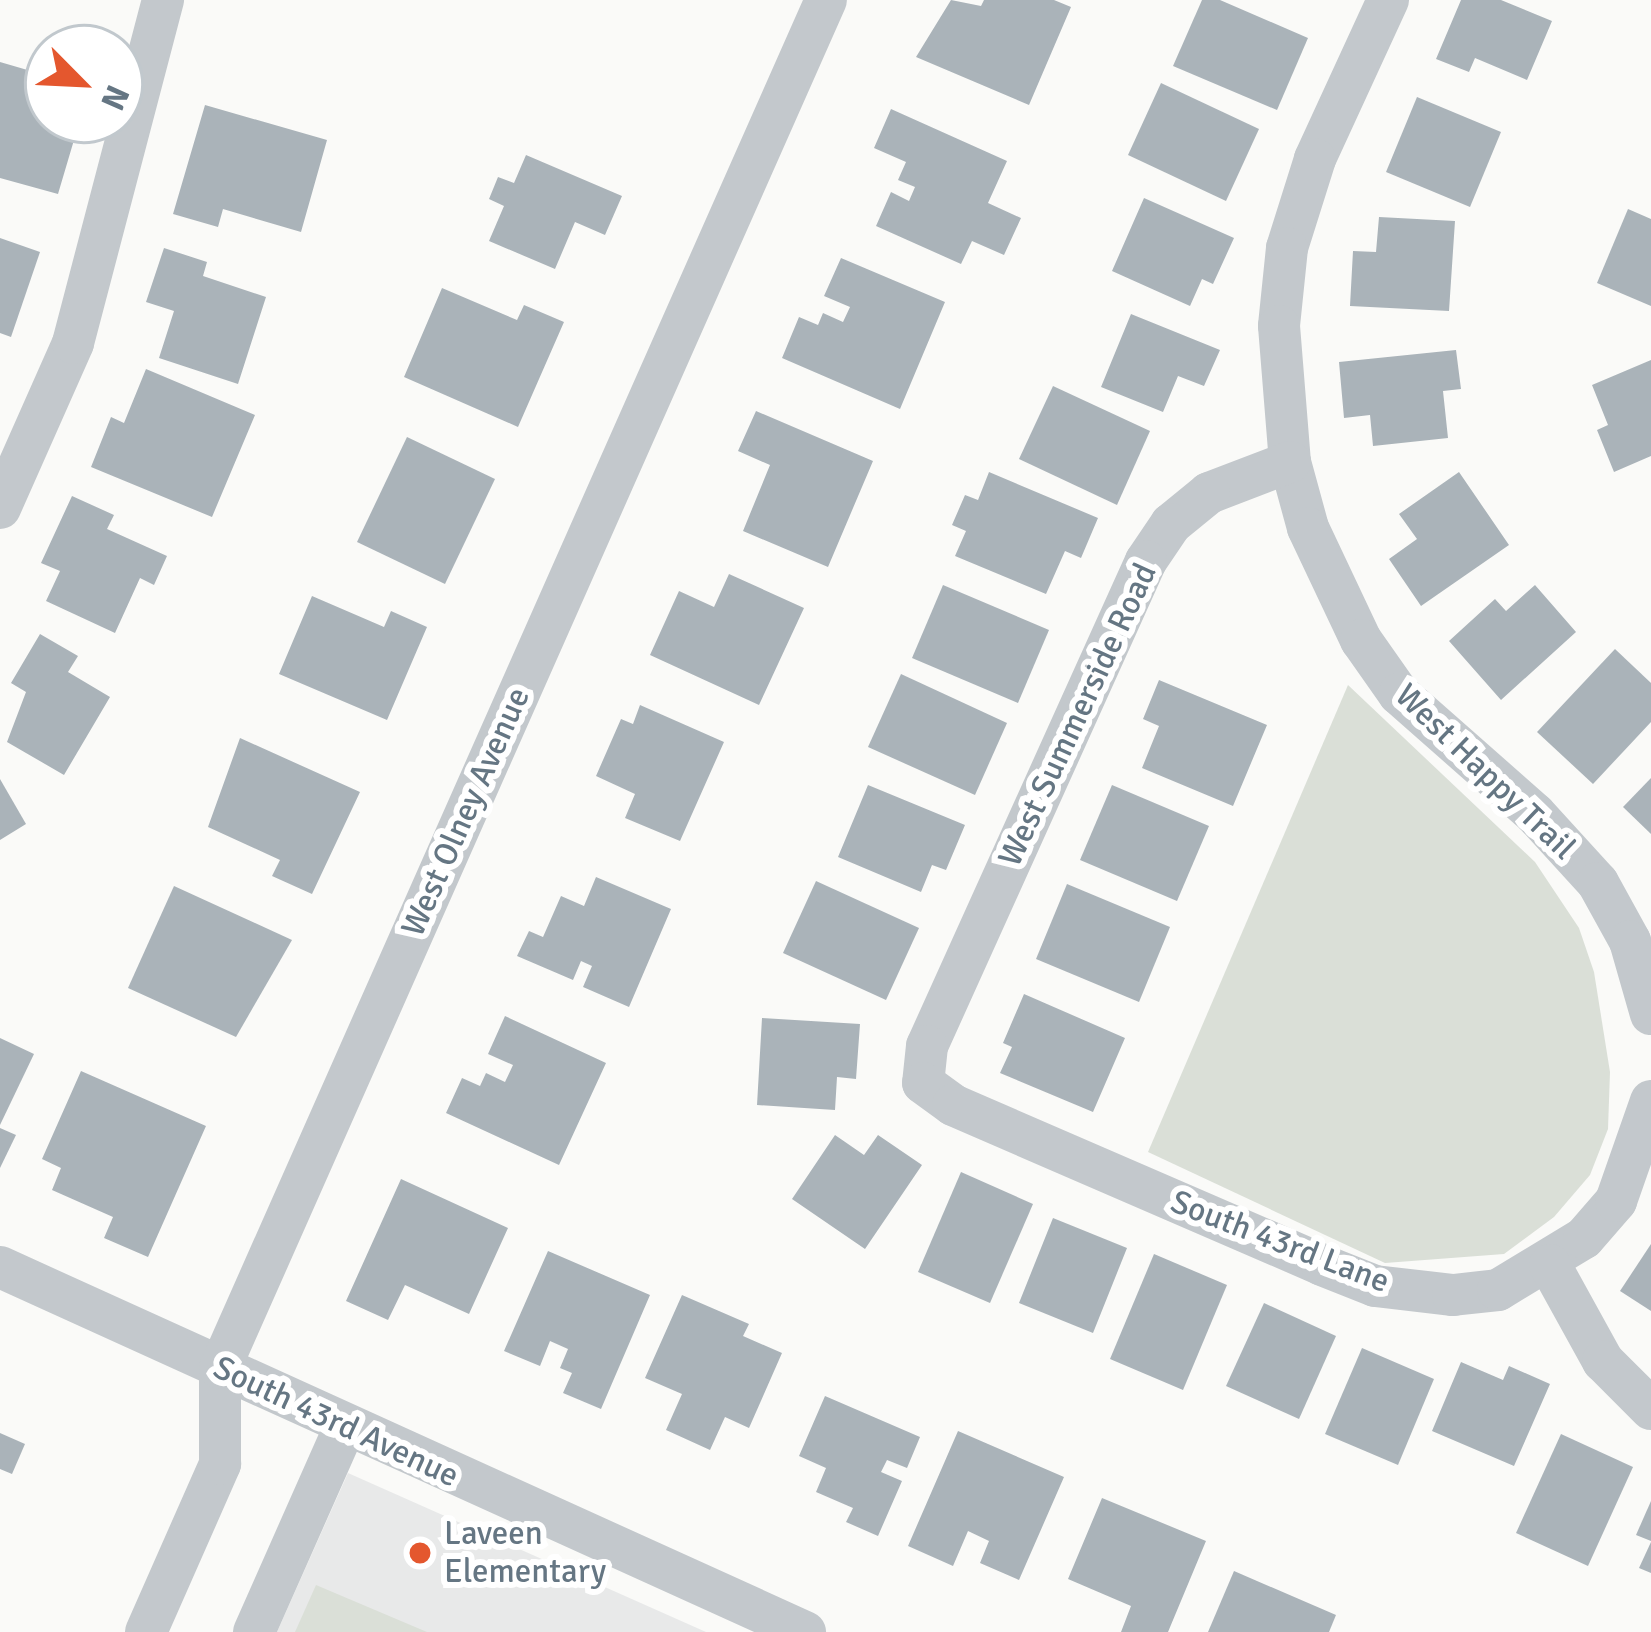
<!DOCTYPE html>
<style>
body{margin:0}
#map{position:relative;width:1651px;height:1632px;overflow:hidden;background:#fafaf8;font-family:Signika,sans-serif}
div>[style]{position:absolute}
.built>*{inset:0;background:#e8e9e9}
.green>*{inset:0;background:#dadfd7}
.building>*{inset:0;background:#aab3b9}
.minor>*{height:42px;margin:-21px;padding:0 21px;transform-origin:21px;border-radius:21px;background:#c3c8cc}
.dots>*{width:33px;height:33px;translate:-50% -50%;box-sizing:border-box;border:6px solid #fff;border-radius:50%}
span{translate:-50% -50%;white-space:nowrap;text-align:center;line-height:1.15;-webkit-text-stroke:12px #fff;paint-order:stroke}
.street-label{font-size:33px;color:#657683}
.poi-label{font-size:33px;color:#657683}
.left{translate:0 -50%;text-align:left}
.north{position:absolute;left:24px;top:24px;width:120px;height:120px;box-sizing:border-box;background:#fff;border:3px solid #c1c8cd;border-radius:50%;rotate:114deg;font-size:33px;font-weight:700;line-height:48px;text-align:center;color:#657683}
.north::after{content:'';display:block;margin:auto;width:42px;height:54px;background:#e4572e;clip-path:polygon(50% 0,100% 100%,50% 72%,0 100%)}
</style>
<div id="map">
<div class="built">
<div style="clip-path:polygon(348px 1473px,706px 1632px,277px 1632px)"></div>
</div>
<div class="green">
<div style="clip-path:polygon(1348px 685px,1535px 862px,1579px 928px,1594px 972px,1610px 1072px,1608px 1129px,1590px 1175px,1554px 1217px,1504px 1254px,1385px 1263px,1148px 1152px)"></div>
<div style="clip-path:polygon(316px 1585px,427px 1632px,295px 1632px)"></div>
</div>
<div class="building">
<div style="clip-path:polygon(951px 0,981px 6px,984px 0,1054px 0,1071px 7px,1029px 105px,916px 57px)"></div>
<div style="clip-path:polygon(1202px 0,1220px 0,1308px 38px,1277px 110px,1173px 66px)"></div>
<div style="clip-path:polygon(1461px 0,1501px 0,1552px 21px,1527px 80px,1475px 58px,1469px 72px,1436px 59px)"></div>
<div style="clip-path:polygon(0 62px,48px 76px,48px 120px,66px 120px,62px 137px,74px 140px,58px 194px,0 178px)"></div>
<div style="clip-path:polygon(1161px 83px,1259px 129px,1226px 201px,1128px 155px)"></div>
<div style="clip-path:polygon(1417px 97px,1501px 132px,1470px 207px,1386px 172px)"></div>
<div style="clip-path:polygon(205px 105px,327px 140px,301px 232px,223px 209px,218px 227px,173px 214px)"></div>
<div style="clip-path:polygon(891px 109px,1007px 161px,988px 203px,1021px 218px,1004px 255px,972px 241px,961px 264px,876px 226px,891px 192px,909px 201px,915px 187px,898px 180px,906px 162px,874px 148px)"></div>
<div style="clip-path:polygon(526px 155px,622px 196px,605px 235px,575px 222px,555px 269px,489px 241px,504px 206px,489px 199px,498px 177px,514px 183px)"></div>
<div style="clip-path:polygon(1144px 198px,1234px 238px,1213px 284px,1202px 279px,1190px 306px,1112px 271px)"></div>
<div style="clip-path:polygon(1628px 209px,1651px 219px,1651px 306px,1597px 283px)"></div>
<div style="clip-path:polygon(1379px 217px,1455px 221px,1449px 311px,1350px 306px,1353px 251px,1376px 252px)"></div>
<div style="clip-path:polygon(0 238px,40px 252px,11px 337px,0 333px)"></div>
<div style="clip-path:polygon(164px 248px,207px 262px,203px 276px,266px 297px,238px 384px,159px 358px,174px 311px,146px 302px)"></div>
<div style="clip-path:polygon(841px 258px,945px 302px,900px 409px,782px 358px,799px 317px,818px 325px,823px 313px,843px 322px,850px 307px,824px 296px)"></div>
<div style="clip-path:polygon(442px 288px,517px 320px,524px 305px,564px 322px,518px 427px,404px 377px)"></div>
<div style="clip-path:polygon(1131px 314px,1220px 350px,1204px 386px,1178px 376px,1163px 412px,1101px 387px)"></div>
<div style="clip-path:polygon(1456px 350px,1461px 389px,1443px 391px,1448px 438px,1373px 446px,1370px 415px,1344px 418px,1339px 362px)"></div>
<div style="clip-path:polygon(1651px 360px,1651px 456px,1614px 472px,1597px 430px,1608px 425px,1592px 385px)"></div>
<div style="clip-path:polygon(146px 369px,255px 415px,212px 517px,91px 467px,111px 417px,124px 423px)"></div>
<div style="clip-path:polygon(1053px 386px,1150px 431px,1117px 505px,1019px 459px)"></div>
<div style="clip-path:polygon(756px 411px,873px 461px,828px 567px,743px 531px,770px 465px,738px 451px)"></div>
<div style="clip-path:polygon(407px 437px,495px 479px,445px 584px,357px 542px)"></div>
<div style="clip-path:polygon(989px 472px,1098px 518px,1081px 558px,1065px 551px,1046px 594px,955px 556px,966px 531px,952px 525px,965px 495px,978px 500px)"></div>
<div style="clip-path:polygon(1459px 472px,1509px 545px,1421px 606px,1389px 559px,1417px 539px,1399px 514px)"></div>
<div style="clip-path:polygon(72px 496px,114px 515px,107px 529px,167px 556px,154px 585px,140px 578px,115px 633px,46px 601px,60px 571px,41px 563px)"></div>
<div style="clip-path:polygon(729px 574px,804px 608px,759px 705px,650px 655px,679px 591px,714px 607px)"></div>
<div style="clip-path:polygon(943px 585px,1049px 630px,1018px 703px,912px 658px)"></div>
<div style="clip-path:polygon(1535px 585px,1576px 632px,1501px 700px,1449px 641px,1495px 599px,1506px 611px)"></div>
<div style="clip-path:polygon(312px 596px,384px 627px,391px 611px,427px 627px,387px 720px,279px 674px)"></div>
<div style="clip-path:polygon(40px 634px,78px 656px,68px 672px,110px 697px,64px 775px,7px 742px,26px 692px,11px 683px)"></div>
<div style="clip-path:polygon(1615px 649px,1651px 683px,1651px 722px,1593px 784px,1537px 732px)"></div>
<div style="clip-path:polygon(901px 674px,1007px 723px,975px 795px,868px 747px)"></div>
<div style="clip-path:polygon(1159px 680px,1267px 725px,1233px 806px,1142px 768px,1159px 726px,1143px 719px)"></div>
<div style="clip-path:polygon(640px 705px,724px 742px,680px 841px,625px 818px,635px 794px,596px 776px,621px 719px,633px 724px)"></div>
<div style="clip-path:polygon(240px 738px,360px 792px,312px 894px,272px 876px,280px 860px,208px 827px)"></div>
<div style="clip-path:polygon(1651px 778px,1651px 834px,1623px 807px)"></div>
<div style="clip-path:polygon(0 779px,26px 824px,0 840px)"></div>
<div style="clip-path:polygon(868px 785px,965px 825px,946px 870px,932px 865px,921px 892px,838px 857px)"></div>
<div style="clip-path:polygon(1112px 785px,1209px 826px,1177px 901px,1080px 860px)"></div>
<div style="clip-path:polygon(596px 877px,671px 909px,629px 1007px,583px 987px,592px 966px,581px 961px,573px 980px,517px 956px,529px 931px,543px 937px,561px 896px,584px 906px)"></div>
<div style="clip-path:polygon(816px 881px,919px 928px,886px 1000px,783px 953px)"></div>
<div style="clip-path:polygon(1067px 884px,1170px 927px,1139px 1002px,1036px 959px)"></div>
<div style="clip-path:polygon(174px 886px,292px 940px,236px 1037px,128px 988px)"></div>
<div style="clip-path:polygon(1024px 994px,1125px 1038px,1093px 1112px,1000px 1073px,1012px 1047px,1003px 1043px)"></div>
<div style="clip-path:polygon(505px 1016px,606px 1063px,559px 1165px,446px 1113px,462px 1078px,480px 1086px,486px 1073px,505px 1082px,513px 1065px,488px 1054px)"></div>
<div style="clip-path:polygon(762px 1018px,860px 1024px,856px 1079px,837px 1077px,835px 1110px,757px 1105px)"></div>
<div style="clip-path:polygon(0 1038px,34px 1054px,0 1125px)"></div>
<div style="clip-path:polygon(81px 1071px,206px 1126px,148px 1257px,104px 1238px,113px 1217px,52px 1190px,61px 1168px,42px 1159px)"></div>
<div style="clip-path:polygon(0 1128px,16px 1135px,0 1168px)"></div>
<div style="clip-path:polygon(835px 1135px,864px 1155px,878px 1135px,922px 1165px,865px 1249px,792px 1199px)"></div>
<div style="clip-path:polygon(961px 1172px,1033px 1204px,990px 1303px,918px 1272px)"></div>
<div style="clip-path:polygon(401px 1179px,508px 1228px,469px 1314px,405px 1285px,388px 1320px,346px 1301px)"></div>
<div style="clip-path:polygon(1053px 1218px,1127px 1248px,1093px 1333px,1019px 1303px)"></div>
<div style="clip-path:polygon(1651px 1244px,1651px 1311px,1620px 1291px)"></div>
<div style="clip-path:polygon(548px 1251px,650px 1295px,601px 1409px,563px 1393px,572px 1373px,560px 1368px,568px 1349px,550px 1341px,540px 1366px,504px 1351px)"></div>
<div style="clip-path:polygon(1154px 1254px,1227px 1285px,1183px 1390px,1110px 1359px)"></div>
<div style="clip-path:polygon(682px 1295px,749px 1324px,743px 1336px,782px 1353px,749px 1428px,725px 1417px,710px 1450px,666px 1430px,682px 1394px,645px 1378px)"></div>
<div style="clip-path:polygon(1264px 1303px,1336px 1336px,1299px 1419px,1226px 1386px)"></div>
<div style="clip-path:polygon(1362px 1348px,1434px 1379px,1398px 1465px,1325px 1434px)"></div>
<div style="clip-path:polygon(1461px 1362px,1503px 1380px,1509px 1366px,1550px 1384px,1514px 1466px,1432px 1431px)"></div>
<div style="clip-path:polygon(825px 1396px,920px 1437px,907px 1468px,887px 1460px,881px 1472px,902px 1481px,878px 1536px,846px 1522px,853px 1508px,816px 1492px,826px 1468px,799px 1456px)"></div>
<div style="clip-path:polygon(958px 1431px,1064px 1477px,1019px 1580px,980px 1563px,989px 1541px,968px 1531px,953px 1566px,908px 1546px)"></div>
<div style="clip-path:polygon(0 1433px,25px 1444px,12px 1474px,0 1469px)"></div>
<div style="clip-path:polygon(1561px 1434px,1633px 1467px,1588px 1566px,1516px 1533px)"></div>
<div style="clip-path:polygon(1102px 1498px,1206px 1541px,1168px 1632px,1121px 1632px,1131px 1606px,1068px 1579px)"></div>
<div style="clip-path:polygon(1651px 1501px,1651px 1541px,1636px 1535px)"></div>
<div style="clip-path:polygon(1651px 1542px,1651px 1573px,1639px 1568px)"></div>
<div style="clip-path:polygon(1234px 1571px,1336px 1615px,1329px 1632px,1208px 1632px)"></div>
</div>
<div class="minor">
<div style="left:1388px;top:0;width:175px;rotate:114.7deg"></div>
<div style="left:1315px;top:159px;width:93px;rotate:107.5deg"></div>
<div style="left:1287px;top:248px;width:78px;rotate:95.9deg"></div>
<div style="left:1279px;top:326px;width:136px;rotate:85.4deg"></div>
<div style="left:1290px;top:462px;width:68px;rotate:74.7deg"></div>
<div style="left:1308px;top:528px;width:124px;rotate:64.7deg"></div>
<div style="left:1361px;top:640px;width:66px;rotate:54.9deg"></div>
<div style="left:1399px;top:694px;width:181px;rotate:41.4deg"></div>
<div style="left:1535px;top:814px;width:93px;rotate:47.6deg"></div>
<div style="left:1598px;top:883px;width:66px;rotate:61.1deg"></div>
<div style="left:1630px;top:941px;width:76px;rotate:74deg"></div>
<div style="left:1290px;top:462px;width:87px;rotate:159.1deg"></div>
<div style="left:1209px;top:493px;width:49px;rotate:140.8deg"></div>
<div style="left:1171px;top:524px;width:45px;rotate:124deg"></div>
<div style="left:1146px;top:561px;width:532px;rotate:114.3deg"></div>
<div style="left:927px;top:1046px;width:37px;rotate:96deg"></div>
<div style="left:923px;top:1083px;width:37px;rotate:36deg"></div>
<div style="left:953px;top:1105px;width:402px;rotate:23.4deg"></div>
<div style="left:1322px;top:1265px;width:57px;rotate:21.6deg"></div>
<div style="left:1375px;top:1286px;width:79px;rotate:6.6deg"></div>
<div style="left:1453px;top:1295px;width:45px;rotate:-6.3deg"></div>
<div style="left:1498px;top:1290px;width:100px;rotate:-31.2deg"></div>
<div style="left:1584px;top:1238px;width:49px;rotate:-49.1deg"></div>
<div style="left:1616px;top:1201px;width:106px;rotate:-70.7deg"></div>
<div style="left:0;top:508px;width:180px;rotate:-66.1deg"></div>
<div style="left:73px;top:343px;width:355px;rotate:-75.3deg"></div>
<div style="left:1550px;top:1265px;width:110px;rotate:61.1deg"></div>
<div style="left:1603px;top:1361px;width:68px;rotate:45deg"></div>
<div style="left:0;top:1267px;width:884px;rotate:24.39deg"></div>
<div style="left:146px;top:1632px;width:184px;rotate:-66.2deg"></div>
<div style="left:220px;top:1464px;width:96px;rotate:-90deg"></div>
<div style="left:220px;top:1368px;width:1496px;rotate:-66.11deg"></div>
<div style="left:254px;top:1632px;width:222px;rotate:-66.1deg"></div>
</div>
<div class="dots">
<div style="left:420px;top:1553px;background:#e4572e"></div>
</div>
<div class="street-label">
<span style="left:1078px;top:715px;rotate:-65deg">West Summerside Road</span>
<span style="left:1485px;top:772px;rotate:44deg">West Happy Trail</span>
<span style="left:466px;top:812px;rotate:-66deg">West Olney Avenue</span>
<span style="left:1280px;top:1242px;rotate:21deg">South 43rd Lane</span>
<span style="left:336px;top:1422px;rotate:25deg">South 43rd Avenue</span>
</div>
<div class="poi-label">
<span class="left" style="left:444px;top:1553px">Laveen<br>Elementary</span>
</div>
<div class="north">N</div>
</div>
